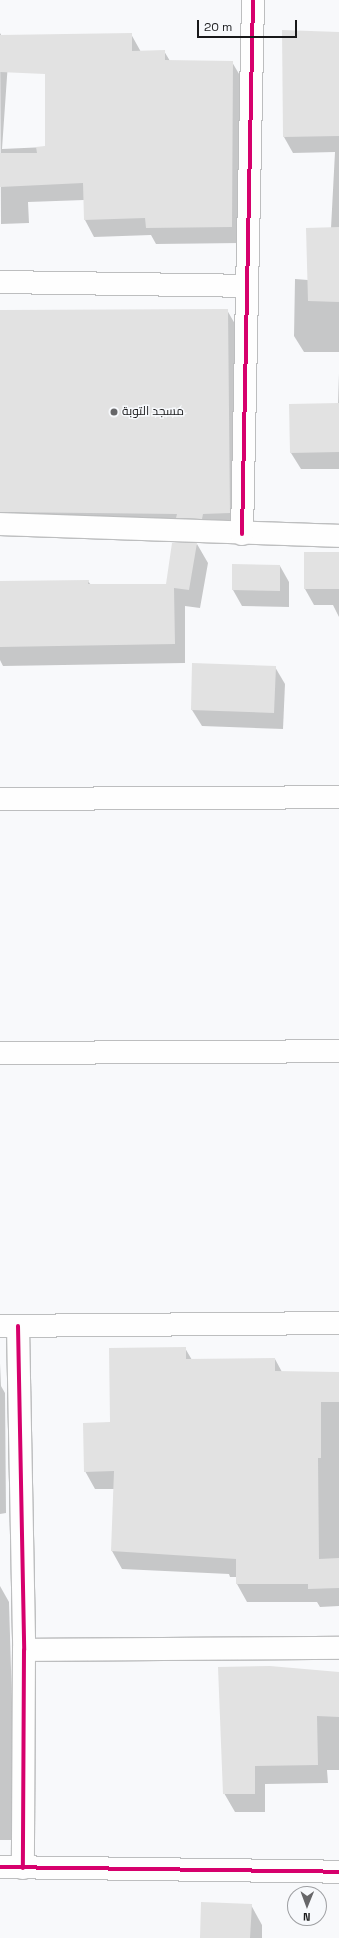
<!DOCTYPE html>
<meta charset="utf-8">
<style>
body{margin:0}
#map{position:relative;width:339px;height:1938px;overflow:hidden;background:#f8f9fb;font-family:"Space Grotesk",Cairo,sans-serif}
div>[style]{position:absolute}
.shadow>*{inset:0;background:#0003}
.building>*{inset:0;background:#e2e2e2}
.roads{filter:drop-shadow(1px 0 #bdbebf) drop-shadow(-1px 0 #bdbebf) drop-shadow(0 1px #bdbebf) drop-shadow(0 -1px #bdbebf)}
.minor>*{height:22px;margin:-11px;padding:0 11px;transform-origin:11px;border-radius:11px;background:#fefefe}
.cycleway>*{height:4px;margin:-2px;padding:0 2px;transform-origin:2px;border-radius:2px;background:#d6006c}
.dots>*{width:11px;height:11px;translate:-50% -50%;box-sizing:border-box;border:2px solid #f7f9fc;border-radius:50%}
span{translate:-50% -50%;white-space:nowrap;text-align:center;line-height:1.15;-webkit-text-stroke:3px #f7f9fc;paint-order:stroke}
.poi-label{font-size:12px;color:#19191a}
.left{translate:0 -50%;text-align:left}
.north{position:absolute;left:287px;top:1886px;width:40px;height:40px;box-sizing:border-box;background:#f7f9fc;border:1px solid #9e9fa2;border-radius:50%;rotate:181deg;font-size:11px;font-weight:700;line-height:16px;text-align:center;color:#19191a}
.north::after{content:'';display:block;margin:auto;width:14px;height:18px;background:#676769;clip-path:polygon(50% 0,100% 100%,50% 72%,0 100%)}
.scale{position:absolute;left:197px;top:20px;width:100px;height:18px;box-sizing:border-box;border:2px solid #19191a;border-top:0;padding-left:5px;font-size:12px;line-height:14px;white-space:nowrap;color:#19191a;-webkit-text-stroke:3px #f7f9fc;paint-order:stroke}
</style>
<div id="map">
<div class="shadow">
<div style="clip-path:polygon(339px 32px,339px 352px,304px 352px,294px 336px,295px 279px,308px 280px,331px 228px,335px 152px,293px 153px,284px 137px)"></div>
<div style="clip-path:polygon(0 33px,9px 48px,2px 149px,46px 147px,131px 34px,141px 52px,164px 51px,170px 61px,232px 62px,242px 79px,241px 243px,156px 244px,151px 235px,94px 237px,85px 220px,84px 200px,28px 202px,29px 223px,1px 224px)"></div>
<div style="clip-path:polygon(227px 310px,239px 331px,241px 534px,13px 532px,1px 536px,0 311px)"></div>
<div style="clip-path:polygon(339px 373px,339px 469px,301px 469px,291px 453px,338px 404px)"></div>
<div style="clip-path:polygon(197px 544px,208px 563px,200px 608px,185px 606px,185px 663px,3px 666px,0 660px,0 582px,88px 581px,91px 585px,167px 585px)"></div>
<div style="clip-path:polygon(339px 553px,339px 617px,333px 605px,314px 605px,305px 589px)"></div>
<div style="clip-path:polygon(233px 565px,280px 566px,289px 582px,289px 607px,242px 606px,233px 590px)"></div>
<div style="clip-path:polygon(275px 667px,285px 684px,283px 729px,202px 726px,192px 710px)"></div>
<div style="clip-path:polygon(185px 1348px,192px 1360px,275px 1359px,282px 1372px,339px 1373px,339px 1606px,320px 1607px,317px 1602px,247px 1602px,237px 1584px,237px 1577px,230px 1577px,229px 1574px,122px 1569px,112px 1551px,114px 1489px,95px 1489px,85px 1471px,111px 1423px)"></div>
<div style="clip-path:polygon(0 1363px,1px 1386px,5px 1393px,6px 1513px,0 1514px)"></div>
<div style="clip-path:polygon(0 1586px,9px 1602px,16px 1840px,0 1840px)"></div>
<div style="clip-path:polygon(339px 1675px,339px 1770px,327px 1770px,328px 1783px,265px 1784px,265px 1812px,235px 1812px,224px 1793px)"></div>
<div style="clip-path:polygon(251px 1905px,262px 1925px,262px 1938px,201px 1938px)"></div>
</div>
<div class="building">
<div style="clip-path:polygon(282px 30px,339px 32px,339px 136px,283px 137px)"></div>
<div style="clip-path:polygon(132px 33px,132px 51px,165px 50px,165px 60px,233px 61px,232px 227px,146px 228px,145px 218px,84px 220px,83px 183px,0 187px,0 153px,37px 153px,36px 147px,45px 146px,45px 74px,0 72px,0 35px)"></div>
<div style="clip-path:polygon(339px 227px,339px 302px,308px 301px,306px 228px)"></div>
<div style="clip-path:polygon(228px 309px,230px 513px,203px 514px,202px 519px,176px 518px,177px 514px,0 512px,0 310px)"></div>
<div style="clip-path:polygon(339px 403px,339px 452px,290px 453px,289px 404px)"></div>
<div style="clip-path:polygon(172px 543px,197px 543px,189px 590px,174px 588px,175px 644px,0 647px,0 581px,89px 580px,88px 584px,166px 584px)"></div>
<div style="clip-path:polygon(304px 552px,339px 552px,339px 589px,304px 589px)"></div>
<div style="clip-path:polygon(232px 564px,280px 565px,280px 591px,232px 590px)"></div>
<div style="clip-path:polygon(192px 663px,276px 666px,274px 713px,191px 710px)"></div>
<div style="clip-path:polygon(186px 1347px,186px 1359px,275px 1358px,275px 1371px,339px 1372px,339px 1402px,321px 1402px,321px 1458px,318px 1458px,319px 1559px,339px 1558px,339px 1588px,308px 1589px,308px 1584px,236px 1584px,236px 1559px,111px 1551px,114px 1471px,84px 1472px,83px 1423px,110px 1422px,109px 1348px)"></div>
<div style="clip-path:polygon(270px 1666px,339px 1672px,339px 1717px,317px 1716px,318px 1765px,255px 1766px,255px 1794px,223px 1794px,218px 1667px)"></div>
<div style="clip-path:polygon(201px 1902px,252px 1904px,250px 1938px,200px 1938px)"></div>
</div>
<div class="roads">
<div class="minor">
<div style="left:0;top:282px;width:246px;rotate:0.9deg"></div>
<div style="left:0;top:524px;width:339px;rotate:2deg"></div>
<div style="left:242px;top:534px;width:534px;rotate:-88.82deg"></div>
<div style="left:0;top:799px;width:339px;rotate:-0.3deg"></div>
<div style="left:0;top:1053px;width:339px;rotate:-0.3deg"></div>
<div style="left:0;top:1326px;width:339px;rotate:-0.5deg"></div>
<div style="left:18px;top:1326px;width:324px;rotate:88.9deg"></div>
<div style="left:24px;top:1650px;width:218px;rotate:90.3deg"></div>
<div style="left:24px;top:1650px;width:315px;rotate:-0.4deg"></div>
<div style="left:0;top:1867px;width:339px;rotate:0.8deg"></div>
</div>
</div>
<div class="cycleway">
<div style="left:242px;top:534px;width:534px;rotate:-88.82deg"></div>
<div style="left:18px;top:1326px;width:324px;rotate:88.9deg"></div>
<div style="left:24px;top:1650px;width:218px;rotate:90.3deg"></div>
<div style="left:0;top:1867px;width:339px;rotate:0.8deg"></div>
</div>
<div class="dots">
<div style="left:114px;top:412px;background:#676769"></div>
</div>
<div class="poi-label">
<span class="left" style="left:122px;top:412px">مسجد التوبة</span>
</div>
<div class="north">N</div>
<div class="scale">20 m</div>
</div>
